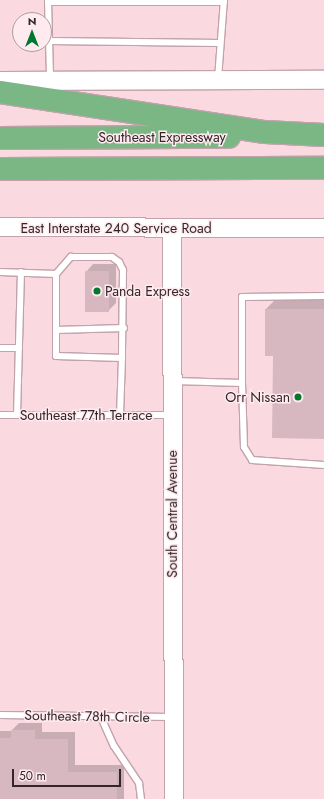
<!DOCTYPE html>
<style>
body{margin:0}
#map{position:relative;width:324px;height:799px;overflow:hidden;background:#fad9e1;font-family:Jost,sans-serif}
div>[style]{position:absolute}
.shadow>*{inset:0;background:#0003}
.building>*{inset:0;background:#d8b8c0}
.roads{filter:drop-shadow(1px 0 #c2a2ab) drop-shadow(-1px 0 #c2a2ab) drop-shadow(0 1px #c2a2ab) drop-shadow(0 -1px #c2a2ab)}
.lane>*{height:6px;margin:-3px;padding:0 3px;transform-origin:3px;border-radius:3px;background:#fff}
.secondary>*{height:18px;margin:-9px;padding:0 9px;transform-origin:9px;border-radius:9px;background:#fff}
.highway>*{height:22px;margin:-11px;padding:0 11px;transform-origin:11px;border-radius:11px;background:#7bb784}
.dots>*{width:11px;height:11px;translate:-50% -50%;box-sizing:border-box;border:2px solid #feeaef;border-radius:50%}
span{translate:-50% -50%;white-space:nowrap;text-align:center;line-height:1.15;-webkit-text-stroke:3px #feeaef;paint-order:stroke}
.street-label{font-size:14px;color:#322629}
.poi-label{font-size:14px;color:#322629}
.left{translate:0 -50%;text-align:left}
.right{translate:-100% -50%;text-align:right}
.north{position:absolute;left:12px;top:12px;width:40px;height:40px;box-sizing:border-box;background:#feeaef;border:1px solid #ac9ca0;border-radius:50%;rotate:0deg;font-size:11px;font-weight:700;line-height:16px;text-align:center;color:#322629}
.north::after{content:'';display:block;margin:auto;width:14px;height:18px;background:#00792f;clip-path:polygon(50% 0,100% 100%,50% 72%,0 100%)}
.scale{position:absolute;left:12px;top:769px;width:109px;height:18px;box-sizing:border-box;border:2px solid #322629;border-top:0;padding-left:5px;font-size:12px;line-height:14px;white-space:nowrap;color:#322629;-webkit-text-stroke:3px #feeaef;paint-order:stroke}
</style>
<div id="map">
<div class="shadow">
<div style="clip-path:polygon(93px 264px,116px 264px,116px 303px,108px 311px,86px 272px)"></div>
<div style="clip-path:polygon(275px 300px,324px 300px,324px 438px,274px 355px,266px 309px)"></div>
<div style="clip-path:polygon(19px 723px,42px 723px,42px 732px,75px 732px,75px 765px,124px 765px,124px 799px,0 799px,0 731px,11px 731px)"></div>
</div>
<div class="building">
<div style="clip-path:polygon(85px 271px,109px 271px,109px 312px,85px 312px)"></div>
<div style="clip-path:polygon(265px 309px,324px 309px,324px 439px,272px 438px,273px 356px,265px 356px)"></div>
<div style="clip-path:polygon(11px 730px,35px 730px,35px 739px,68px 739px,68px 772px,117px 772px,117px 799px,0 799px,0 738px,11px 738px)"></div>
</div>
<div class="roads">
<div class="lane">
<div style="left:48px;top:0;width:78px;rotate:88.5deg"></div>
<div style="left:48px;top:2px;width:176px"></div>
<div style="left:49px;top:41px;width:171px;rotate:0.7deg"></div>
<div style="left:218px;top:79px;width:79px;rotate:-85.7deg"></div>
<div style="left:0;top:272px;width:56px;rotate:2deg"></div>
<div style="left:56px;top:274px;width:82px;rotate:90deg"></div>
<div style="left:56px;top:356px;width:66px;rotate:1.7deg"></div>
<div style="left:122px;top:358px;width:56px;rotate:92deg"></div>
<div style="left:56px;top:274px;width:23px;rotate:-49deg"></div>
<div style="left:71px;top:257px;width:41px"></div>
<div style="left:112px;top:257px;width:9px;rotate:36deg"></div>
<div style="left:119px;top:262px;width:9px;rotate:63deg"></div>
<div style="left:123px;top:270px;width:88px;rotate:90.7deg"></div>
<div style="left:56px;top:330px;width:68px;rotate:-1.7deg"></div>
<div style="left:0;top:348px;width:19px"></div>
<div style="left:174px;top:381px;width:68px;rotate:1.7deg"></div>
<div style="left:242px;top:383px;width:86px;rotate:-90deg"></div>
<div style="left:242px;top:297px;width:82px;rotate:-0.7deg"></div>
<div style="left:242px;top:383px;width:64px;rotate:88.2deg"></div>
<div style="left:244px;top:447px;width:15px;rotate:58deg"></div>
<div style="left:252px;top:460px;width:72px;rotate:4deg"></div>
<div style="left:0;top:415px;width:170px"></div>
<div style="left:17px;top:415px;width:143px;rotate:-88.4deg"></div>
<div style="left:0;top:715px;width:172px;rotate:0.7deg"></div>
<div style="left:100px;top:715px;width:34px;rotate:66deg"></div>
<div style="left:114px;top:746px;width:45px;rotate:56deg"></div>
<div style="left:139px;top:783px;width:16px;rotate:83deg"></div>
</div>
<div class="secondary">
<div style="left:0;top:81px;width:324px;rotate:-0.2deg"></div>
<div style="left:0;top:227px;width:324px;rotate:0.2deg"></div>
<div style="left:172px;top:228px;width:571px;rotate:89.8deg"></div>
</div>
<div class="highway">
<div style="left:0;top:92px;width:268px;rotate:8.6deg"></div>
<div style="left:265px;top:132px;width:59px;rotate:2.9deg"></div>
<div style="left:0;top:138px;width:229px;rotate:-0.3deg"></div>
<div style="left:0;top:169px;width:324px;rotate:-0.2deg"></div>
</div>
</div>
<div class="dots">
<div style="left:97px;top:291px;background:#00792f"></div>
<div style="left:298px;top:397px;background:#00792f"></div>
</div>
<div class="street-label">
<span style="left:162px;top:137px">Southeast Expressway</span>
<span style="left:116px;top:228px">East Interstate 240 Service Road</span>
<span style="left:86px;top:415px">Southeast 77th Terrace</span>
<span style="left:172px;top:514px;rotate:-90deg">South Central Avenue</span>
<span style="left:87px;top:716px;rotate:1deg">Southeast 78th Circle</span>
</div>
<div class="poi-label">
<span class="left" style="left:105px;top:291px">Panda Express</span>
<span class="right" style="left:290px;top:397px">Orr Nissan</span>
</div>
<div class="north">N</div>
<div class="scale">50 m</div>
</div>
